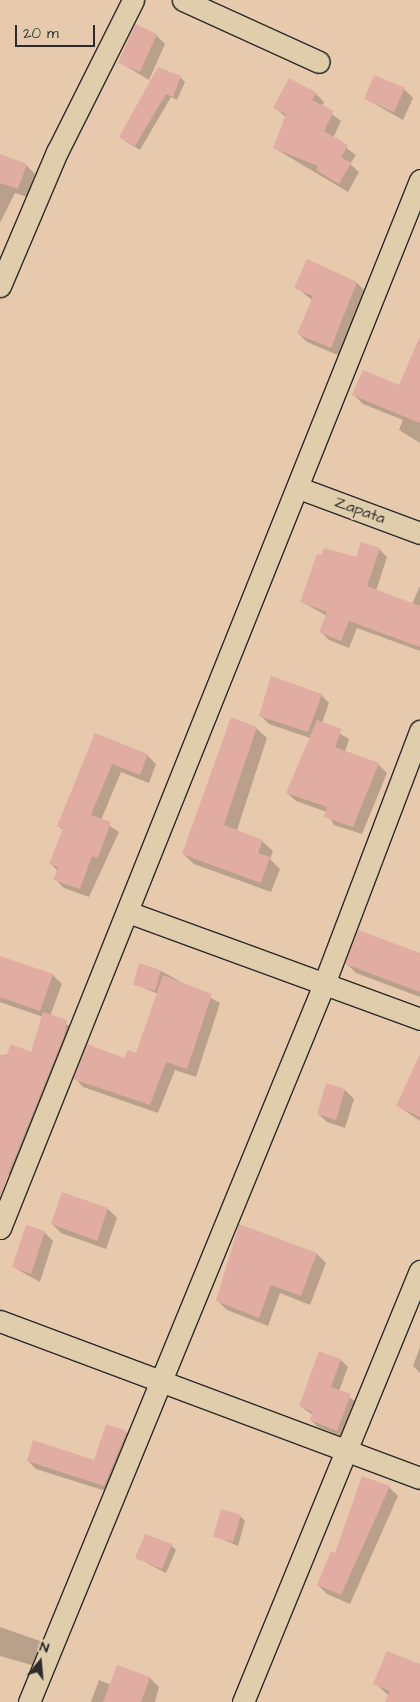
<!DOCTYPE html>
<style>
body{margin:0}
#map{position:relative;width:420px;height:1702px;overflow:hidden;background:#e7c9ad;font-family:"Architects Daughter",sans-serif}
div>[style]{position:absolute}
.shadow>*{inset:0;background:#0003}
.building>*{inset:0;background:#e1ada2}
.roads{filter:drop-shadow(1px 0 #2b2b2b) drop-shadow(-1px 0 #2b2b2b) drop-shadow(0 1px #2b2b2b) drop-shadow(0 -1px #2b2b2b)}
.minor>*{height:21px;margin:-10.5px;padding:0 10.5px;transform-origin:10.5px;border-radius:10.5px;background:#dfcdab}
span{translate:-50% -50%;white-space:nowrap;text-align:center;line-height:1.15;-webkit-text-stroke:4px #dfcdab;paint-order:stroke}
.street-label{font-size:16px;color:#2b2b2b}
.north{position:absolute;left:15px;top:1637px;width:50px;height:50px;-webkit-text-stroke:4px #dfcdab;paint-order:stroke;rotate:17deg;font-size:14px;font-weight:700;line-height:20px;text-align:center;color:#2b2b2b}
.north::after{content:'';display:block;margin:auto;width:18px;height:22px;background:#2b2b2b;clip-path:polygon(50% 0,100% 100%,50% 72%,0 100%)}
.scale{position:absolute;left:15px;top:25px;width:80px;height:22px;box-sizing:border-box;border:2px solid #2b2b2b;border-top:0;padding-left:6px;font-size:15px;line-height:18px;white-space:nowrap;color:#2b2b2b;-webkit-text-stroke:4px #dfcdab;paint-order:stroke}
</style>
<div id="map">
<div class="shadow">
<div style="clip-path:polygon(156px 35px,165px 44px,149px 80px,119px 62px)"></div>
<div style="clip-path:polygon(180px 77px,185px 82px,177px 100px,171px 97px,140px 150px,125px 141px,120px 136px)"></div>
<div style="clip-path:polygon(404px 89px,413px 98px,403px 120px,366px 99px)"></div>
<div style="clip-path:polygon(316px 94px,324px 102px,322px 107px,341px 121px,333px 138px,356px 155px,350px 164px,359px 172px,348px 192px,274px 148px,286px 117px,275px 108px)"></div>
<div style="clip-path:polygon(0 156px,26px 165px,35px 174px,27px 197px,15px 193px,0 223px)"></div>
<div style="clip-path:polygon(357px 283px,366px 292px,340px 356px,307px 342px,298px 333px,312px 300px,296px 287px)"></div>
<div style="clip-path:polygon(420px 351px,420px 443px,399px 430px,403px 420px,363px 404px,354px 395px,400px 386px)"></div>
<div style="clip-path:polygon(379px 549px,387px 557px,376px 591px,412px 604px,420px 586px,420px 651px,357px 628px,349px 648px,329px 640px,321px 632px,327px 616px,302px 602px,357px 558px)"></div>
<div style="clip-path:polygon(321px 695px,329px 703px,322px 723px,349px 739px,345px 752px,378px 764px,387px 773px,362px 834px,334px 825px,327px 812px,296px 801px,287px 793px,310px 738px,269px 724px,260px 715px)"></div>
<div style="clip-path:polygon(256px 728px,267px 738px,237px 830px,262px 841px,273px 851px,270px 859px,280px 869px,271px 892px,194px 864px,183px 854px)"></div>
<div style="clip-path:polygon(96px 734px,147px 755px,156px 764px,149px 783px,121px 772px,101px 820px,119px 832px,89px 897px,64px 888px,55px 879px,58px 871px,50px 863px,63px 830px,58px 826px)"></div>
<div style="clip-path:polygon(420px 953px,420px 997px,356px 973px,347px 964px)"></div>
<div style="clip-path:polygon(3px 958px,53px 975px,62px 984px,50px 1016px,74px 1028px,17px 1178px,8px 1175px,0 1196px,0 1055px,32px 1054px,43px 1017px,0 1002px)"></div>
<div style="clip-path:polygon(161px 971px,220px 1003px,196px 1077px,175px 1070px,158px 1113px,83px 1087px,75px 1078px,136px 1055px,158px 994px,134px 984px)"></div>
<div style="clip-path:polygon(420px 1085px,420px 1121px,398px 1106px)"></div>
<div style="clip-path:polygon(345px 1090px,354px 1099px,345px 1128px,327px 1122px,318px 1114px)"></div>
<div style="clip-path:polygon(63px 1194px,108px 1209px,117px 1218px,106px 1249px,61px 1233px,52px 1224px)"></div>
<div style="clip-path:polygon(44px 1232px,53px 1241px,40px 1282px,13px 1267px)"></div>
<div style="clip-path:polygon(317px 1254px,326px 1263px,310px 1305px,280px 1293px,268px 1326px,227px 1310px,218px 1301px)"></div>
<div style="clip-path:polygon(420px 1347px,420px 1373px,413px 1366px)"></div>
<div style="clip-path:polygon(341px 1360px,348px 1367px,339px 1391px,357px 1402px,344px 1437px,318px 1427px,311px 1420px,313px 1415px,300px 1406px)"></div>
<div style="clip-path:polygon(126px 1432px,134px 1440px,112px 1493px,36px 1469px,28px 1461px,95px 1462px)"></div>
<div style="clip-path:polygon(389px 1487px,398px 1496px,350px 1604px,327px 1594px,318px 1585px)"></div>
<div style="clip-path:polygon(240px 1516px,245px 1521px,238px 1546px,215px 1536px)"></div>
<div style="clip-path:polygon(171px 1545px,176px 1550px,166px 1573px,137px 1558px)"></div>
<div style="clip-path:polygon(0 1627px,40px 1641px,49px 1650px,42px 1668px,0 1656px)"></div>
<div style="clip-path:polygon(118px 1666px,150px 1678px,159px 1687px,155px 1702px,91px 1702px,99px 1680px,111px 1685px)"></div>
<div style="clip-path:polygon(420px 1666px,420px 1702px,386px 1702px,389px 1696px,375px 1683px)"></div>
</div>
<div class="building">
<div style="clip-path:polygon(135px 24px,157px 34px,140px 72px,118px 63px)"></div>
<div style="clip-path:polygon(158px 67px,181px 76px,173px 97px,166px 94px,135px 146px,119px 137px)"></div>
<div style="clip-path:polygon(374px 75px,405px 88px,394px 112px,364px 99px)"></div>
<div style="clip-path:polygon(289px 78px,317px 93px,312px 100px,334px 111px,324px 131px,348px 145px,341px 157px,351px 163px,339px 184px,316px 170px,318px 166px,273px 148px,286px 114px,273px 108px)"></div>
<div style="clip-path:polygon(0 154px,27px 164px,18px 189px,0 183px)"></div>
<div style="clip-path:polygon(307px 259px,357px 282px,331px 348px,297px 334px,313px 296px,294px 288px)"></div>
<div style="clip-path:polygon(420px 336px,420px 423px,352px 395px,363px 370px,399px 385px)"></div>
<div style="clip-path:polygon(361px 542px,380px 548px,367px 586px,420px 606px,420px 647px,349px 621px,341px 641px,319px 632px,327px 612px,300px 602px,317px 554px,321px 555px,324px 548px,356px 557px)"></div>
<div style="clip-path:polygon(271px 676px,322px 694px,308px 732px,259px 716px)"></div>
<div style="clip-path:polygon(231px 717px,257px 727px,224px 825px,263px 840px,258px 853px,270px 857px,261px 883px,182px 854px)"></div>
<div style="clip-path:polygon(317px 720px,342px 729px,335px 747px,379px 763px,353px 827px,324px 817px,327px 807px,286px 793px)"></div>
<div style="clip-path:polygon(95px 733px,148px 754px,140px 775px,112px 764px,91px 815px,111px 822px,98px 858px,92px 856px,80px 889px,53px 880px,58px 867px,49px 864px,63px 828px,57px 826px)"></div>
<div style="clip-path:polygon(358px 930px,420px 953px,420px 992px,345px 964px)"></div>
<div style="clip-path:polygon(0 956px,53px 974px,40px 1011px,0 997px)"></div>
<div style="clip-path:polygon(139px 963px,161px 970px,155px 991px,133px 985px)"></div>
<div style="clip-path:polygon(163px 975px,212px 994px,187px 1069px,166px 1062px,150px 1105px,73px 1079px,87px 1044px,124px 1058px,128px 1050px,136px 1053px)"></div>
<div style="clip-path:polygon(43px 1012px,67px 1020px,64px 1036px,0 1194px,0 1054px,6px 1056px,11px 1044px,31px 1052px)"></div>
<div style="clip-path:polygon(420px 1054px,420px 1117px,396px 1106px)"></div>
<div style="clip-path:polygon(326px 1083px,345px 1089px,336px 1120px,317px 1114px)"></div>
<div style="clip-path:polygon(62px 1192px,108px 1208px,97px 1241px,51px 1224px)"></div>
<div style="clip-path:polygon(239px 1224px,317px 1253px,301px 1296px,271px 1285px,259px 1318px,216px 1301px)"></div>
<div style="clip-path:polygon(26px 1225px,45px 1231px,31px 1274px,12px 1267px)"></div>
<div style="clip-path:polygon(319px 1351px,341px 1359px,331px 1387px,351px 1394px,337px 1431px,310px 1420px,313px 1412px,299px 1406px)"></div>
<div style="clip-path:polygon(106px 1424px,127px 1431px,104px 1486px,27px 1461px,33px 1440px,94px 1460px)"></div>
<div style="clip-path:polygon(362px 1476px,390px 1486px,341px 1595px,317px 1585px,331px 1551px,335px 1553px)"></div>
<div style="clip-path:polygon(221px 1509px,241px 1515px,233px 1542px,213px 1537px)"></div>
<div style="clip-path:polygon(145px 1534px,172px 1544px,162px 1569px,135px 1558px)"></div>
<div style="clip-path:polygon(387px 1651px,420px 1664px,420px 1702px,385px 1702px,390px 1691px,373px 1684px)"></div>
<div style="clip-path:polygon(117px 1665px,150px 1677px,141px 1702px,103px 1702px)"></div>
</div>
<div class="roads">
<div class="minor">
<div style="left:183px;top:0;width:149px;rotate:24.5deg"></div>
<div style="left:0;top:286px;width:146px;rotate:-67deg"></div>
<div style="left:57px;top:152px;width:170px;rotate:-63.4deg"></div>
<div style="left:299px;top:488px;width:129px;rotate:20.4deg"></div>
<div style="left:128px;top:912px;width:311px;rotate:20.1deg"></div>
<div style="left:0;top:1228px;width:1129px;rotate:-68.16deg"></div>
<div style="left:0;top:1321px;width:448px;rotate:20.5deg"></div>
<div style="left:29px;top:1702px;width:776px;rotate:-67.66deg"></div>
<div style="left:324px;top:984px;width:271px;rotate:-69.2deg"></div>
<div style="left:243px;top:1702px;width:466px;rotate:-67.7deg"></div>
</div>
</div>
<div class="street-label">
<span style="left:360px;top:510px;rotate:20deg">Zapata</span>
</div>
<div class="north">N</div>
<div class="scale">20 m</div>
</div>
